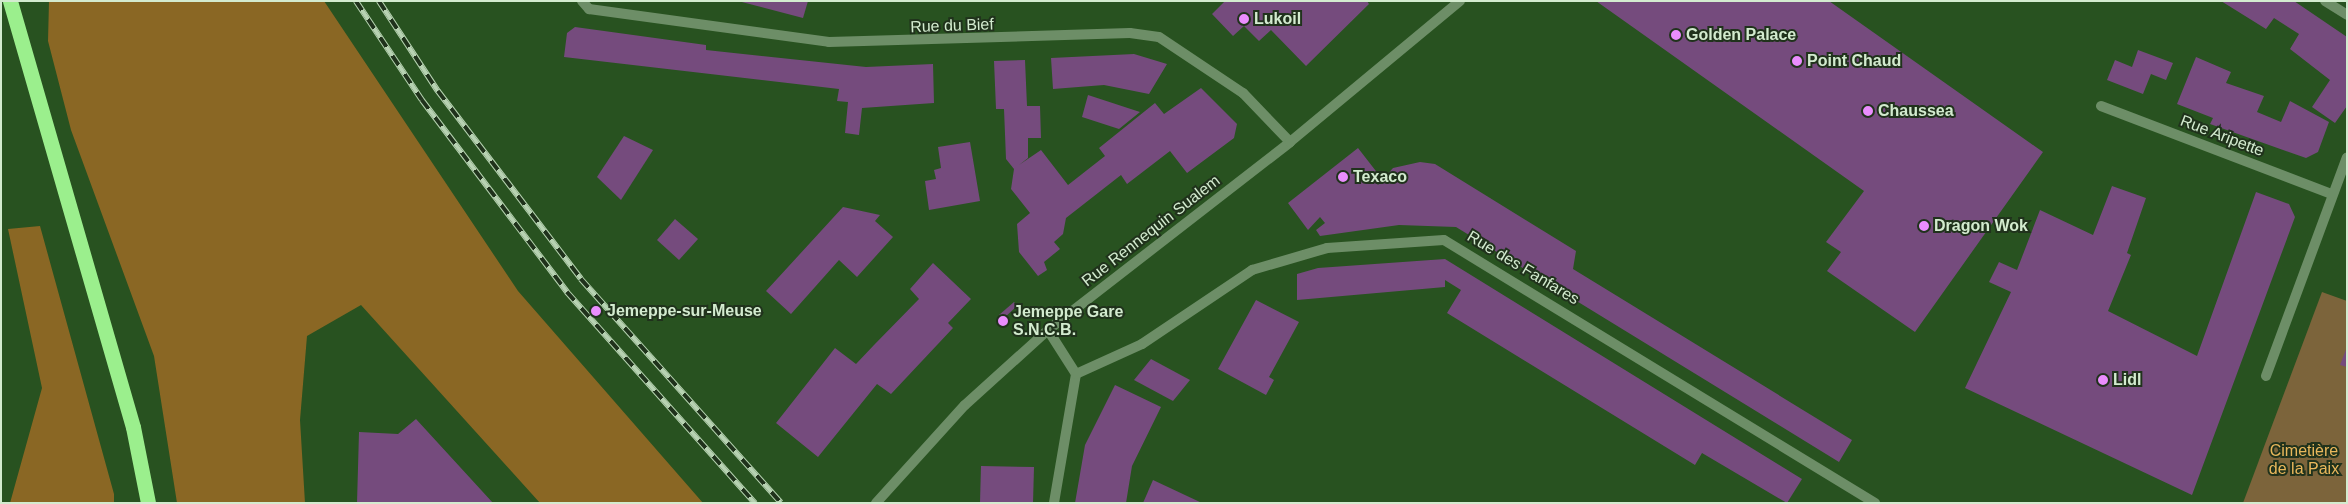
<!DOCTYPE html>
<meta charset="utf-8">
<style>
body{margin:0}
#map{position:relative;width:2348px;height:504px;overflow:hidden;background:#285220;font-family:Arial,sans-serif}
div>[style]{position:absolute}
.green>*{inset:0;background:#7c643b}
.forest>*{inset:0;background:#8a6724}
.building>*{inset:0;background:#754b7d}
.minor>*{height:10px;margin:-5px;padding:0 5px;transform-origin:5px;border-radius:5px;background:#6d8e67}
.tertiary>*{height:10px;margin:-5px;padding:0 5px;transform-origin:5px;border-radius:5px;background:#6d8e67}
.motorway>*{height:15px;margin:-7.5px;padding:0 7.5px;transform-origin:7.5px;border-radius:7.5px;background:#9bef8d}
.rail>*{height:5.5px;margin-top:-2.75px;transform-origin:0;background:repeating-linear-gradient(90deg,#20321c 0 11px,#b7d2b2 0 22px);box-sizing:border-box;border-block:1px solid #b7d2b2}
.dots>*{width:14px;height:14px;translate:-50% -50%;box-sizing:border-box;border:2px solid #20321c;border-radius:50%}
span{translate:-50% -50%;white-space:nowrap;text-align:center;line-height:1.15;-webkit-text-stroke:4px #20321c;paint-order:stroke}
.poi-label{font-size:16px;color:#d3ebcf;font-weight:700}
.left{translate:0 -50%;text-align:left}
.street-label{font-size:16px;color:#d3ebcf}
.park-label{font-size:16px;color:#eab85c}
.frame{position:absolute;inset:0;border:2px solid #d3ebcf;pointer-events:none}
</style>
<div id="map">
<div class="green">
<div style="clip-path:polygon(2322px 292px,2347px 301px,2347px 503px,2243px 503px)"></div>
</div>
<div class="forest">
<div style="clip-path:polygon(49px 1px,324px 1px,518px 291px,703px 503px,540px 503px,361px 305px,307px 336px,300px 420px,305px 503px,177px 503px,154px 356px,71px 130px,48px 41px)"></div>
<div style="clip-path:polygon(40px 226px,114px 494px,114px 503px,10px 503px,42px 388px,8px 229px)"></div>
</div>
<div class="building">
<div style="clip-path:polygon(738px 1px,808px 1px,803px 18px)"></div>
<div style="clip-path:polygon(1225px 1px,1367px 1px,1369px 4px,1306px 66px,1271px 30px,1259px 41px,1244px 26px,1233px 36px,1212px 14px)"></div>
<div style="clip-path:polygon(1596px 1px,1829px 1px,2043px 152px,1915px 332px,1827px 271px,1841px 252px,1826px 242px,1864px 191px)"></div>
<div style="clip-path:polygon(2221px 1px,2294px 1px,2347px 37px,2347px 106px,2335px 123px,2312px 107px,2330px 80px,2290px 49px,2299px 34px,2274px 18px,2266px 29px)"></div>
<div style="clip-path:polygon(575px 27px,706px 45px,706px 50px,866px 67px,933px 64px,934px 103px,862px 108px,859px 135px,845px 133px,848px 102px,837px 101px,839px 89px,564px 57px,567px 33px)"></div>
<div style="clip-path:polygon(2138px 50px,2173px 63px,2166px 80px,2151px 74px,2143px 94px,2107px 80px,2115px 60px,2132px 67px)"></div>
<div style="clip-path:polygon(1134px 54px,1167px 64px,1149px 94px,1104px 85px,1053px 89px,1051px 58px)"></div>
<div style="clip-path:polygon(2196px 57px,2231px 72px,2226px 83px,2264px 96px,2257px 112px,2281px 122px,2290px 101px,2329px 122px,2318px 152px,2306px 158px,2210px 124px,2213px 118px,2177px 104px)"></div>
<div style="clip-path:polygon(1025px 60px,1027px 106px,1040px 106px,1041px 138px,1028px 138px,1028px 158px,1019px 165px,1041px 150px,1068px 185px,1105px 156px,1099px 148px,1155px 103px,1164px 114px,1201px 88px,1237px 124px,1234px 138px,1187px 173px,1170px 151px,1127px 184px,1121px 175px,1066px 218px,1063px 234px,1054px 242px,1060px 249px,1044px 262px,1047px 270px,1038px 276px,1019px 252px,1017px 224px,1030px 213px,1011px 189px,1014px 169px,1006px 159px,1004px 109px,996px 109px,994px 61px)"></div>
<div style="clip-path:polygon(1088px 95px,1140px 112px,1119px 129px,1082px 117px)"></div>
<div style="clip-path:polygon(624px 136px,653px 150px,621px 200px,597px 177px)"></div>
<div style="clip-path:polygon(970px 142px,980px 201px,929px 210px,925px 181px,936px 179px,934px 170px,941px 168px,938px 147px)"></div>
<div style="clip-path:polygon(1358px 148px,1379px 175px,1373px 179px,1378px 185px,1393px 168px,1420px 162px,1435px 164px,1576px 251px,1573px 269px,1852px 440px,1839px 462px,1456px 227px,1399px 225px,1320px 236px,1316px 230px,1325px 223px,1320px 217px,1308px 230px,1288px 203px)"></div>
<div style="clip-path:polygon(2112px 186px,2146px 198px,2127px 253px,2131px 255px,2108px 311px,2197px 356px,2256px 192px,2289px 204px,2295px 217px,2192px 495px,1965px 388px,2011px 292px,1989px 282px,1999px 262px,2017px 270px,2040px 210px,2093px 235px)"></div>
<div style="clip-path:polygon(843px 207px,880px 215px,875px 221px,893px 237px,857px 277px,839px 260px,791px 314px,766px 291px)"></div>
<div style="clip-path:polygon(675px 219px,698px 239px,679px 260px,657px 240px)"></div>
<div style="clip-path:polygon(1445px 259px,1802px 479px,1787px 503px,1702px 453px,1695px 465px,1447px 313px,1461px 290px,1445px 280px,1445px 287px,1297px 300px,1297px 274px,1318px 268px)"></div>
<div style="clip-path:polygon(933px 263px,971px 299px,948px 323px,953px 328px,891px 394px,877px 384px,818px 457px,776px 423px,835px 348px,856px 364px,874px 345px,919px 299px,910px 289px)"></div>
<div style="clip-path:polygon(1256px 300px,1299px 322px,1269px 377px,1274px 380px,1266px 395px,1218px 369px)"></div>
<div style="clip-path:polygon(1014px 302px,1017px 306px,1003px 319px,999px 315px)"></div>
<div style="clip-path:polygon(2347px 347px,2347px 367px,2340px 365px)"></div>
<div style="clip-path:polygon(1151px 359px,1190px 380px,1173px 401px,1134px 380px)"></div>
<div style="clip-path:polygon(1115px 385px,1161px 407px,1132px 466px,1126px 503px,1075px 503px,1085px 445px)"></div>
<div style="clip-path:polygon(416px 419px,493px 503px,357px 503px,359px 432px,398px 434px)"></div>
<div style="clip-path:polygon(981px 466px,1034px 467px,1033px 503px,980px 503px)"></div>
<div style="clip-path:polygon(1153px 480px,1202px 503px,1143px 503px)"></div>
</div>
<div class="minor">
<div style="left:582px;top:1px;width:11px;rotate:49deg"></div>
<div style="left:589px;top:9px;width:242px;rotate:7.8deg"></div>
<div style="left:829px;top:42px;width:301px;rotate:-1.7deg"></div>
<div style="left:1130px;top:33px;width:29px;rotate:8deg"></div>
<div style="left:1159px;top:37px;width:101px;rotate:33.7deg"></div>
<div style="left:1243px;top:93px;width:68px;rotate:46.2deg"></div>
<div style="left:2325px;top:1px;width:26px;rotate:32deg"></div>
<div style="left:2101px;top:106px;width:247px;rotate:20.9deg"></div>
<div style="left:1048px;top:330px;width:52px;rotate:57.5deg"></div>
<div style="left:1076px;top:374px;width:131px;rotate:99.7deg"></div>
<div style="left:1076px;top:374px;width:72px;rotate:-24.4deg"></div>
<div style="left:1142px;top:344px;width:133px;rotate:-33.9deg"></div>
<div style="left:1252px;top:270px;width:78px;rotate:-16.3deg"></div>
<div style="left:1327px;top:248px;width:117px;rotate:-3.9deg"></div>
<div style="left:1444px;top:240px;width:505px;rotate:31.39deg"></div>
<div style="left:2266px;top:376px;width:233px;rotate:-69.7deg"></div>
</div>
<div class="tertiary">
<div style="left:876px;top:503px;width:132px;rotate:-47.8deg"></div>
<div style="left:965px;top:405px;width:112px;rotate:-42.1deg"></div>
<div style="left:1048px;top:330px;width:306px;rotate:-37.8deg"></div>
<div style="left:1290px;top:142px;width:221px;rotate:-39.7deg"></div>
</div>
<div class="motorway">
<div style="left:10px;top:1px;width:443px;rotate:73.9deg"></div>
<div style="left:133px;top:427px;width:77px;rotate:78.8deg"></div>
</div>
<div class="rail">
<div style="left:356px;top:1px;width:119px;rotate:56.3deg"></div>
<div style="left:422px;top:100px;width:241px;rotate:52.9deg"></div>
<div style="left:567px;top:292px;width:283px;rotate:48.3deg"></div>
<div style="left:379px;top:1px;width:108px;rotate:56.8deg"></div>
<div style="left:438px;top:91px;width:236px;rotate:52.7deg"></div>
<div style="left:581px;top:279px;width:300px;rotate:48.2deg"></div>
</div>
<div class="dots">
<div style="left:1244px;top:19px;background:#ea8dfd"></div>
<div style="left:1676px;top:35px;background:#ea8dfd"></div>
<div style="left:1797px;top:61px;background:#ea8dfd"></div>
<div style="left:1868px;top:111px;background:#ea8dfd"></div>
<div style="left:1343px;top:177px;background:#ea8dfd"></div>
<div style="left:1924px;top:226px;background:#ea8dfd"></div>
<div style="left:596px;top:311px;background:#ea8dfd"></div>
<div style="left:1003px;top:321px;background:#ea8dfd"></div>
<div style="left:2103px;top:380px;background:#ea8dfd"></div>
</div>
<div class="poi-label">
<span class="left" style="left:1254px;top:19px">Lukoil</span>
<span class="left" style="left:1686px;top:35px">Golden Palace</span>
<span class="left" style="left:1807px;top:61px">Point Chaud</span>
<span class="left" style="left:1878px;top:111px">Chaussea</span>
<span class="left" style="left:1353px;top:177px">Texaco</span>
<span class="left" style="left:1934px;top:226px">Dragon Wok</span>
<span class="left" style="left:607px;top:311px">Jemeppe-sur-Meuse</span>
<span class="left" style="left:1013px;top:321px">Jemeppe Gare<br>S.N.C.B.</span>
<span class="left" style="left:2113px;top:380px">Lidl</span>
</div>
<div class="street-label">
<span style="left:952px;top:26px;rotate:-2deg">Rue du Bief</span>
<span style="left:2222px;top:136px;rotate:21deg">Rue Aripette</span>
<span style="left:1151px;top:231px;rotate:-38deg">Rue Rennequin Sualem</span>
<span style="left:1523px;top:268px;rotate:31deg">Rue des Fanfares</span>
</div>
<div class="park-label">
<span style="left:2304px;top:460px">Cimetière<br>de la Paix</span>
</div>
<div class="frame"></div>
</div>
